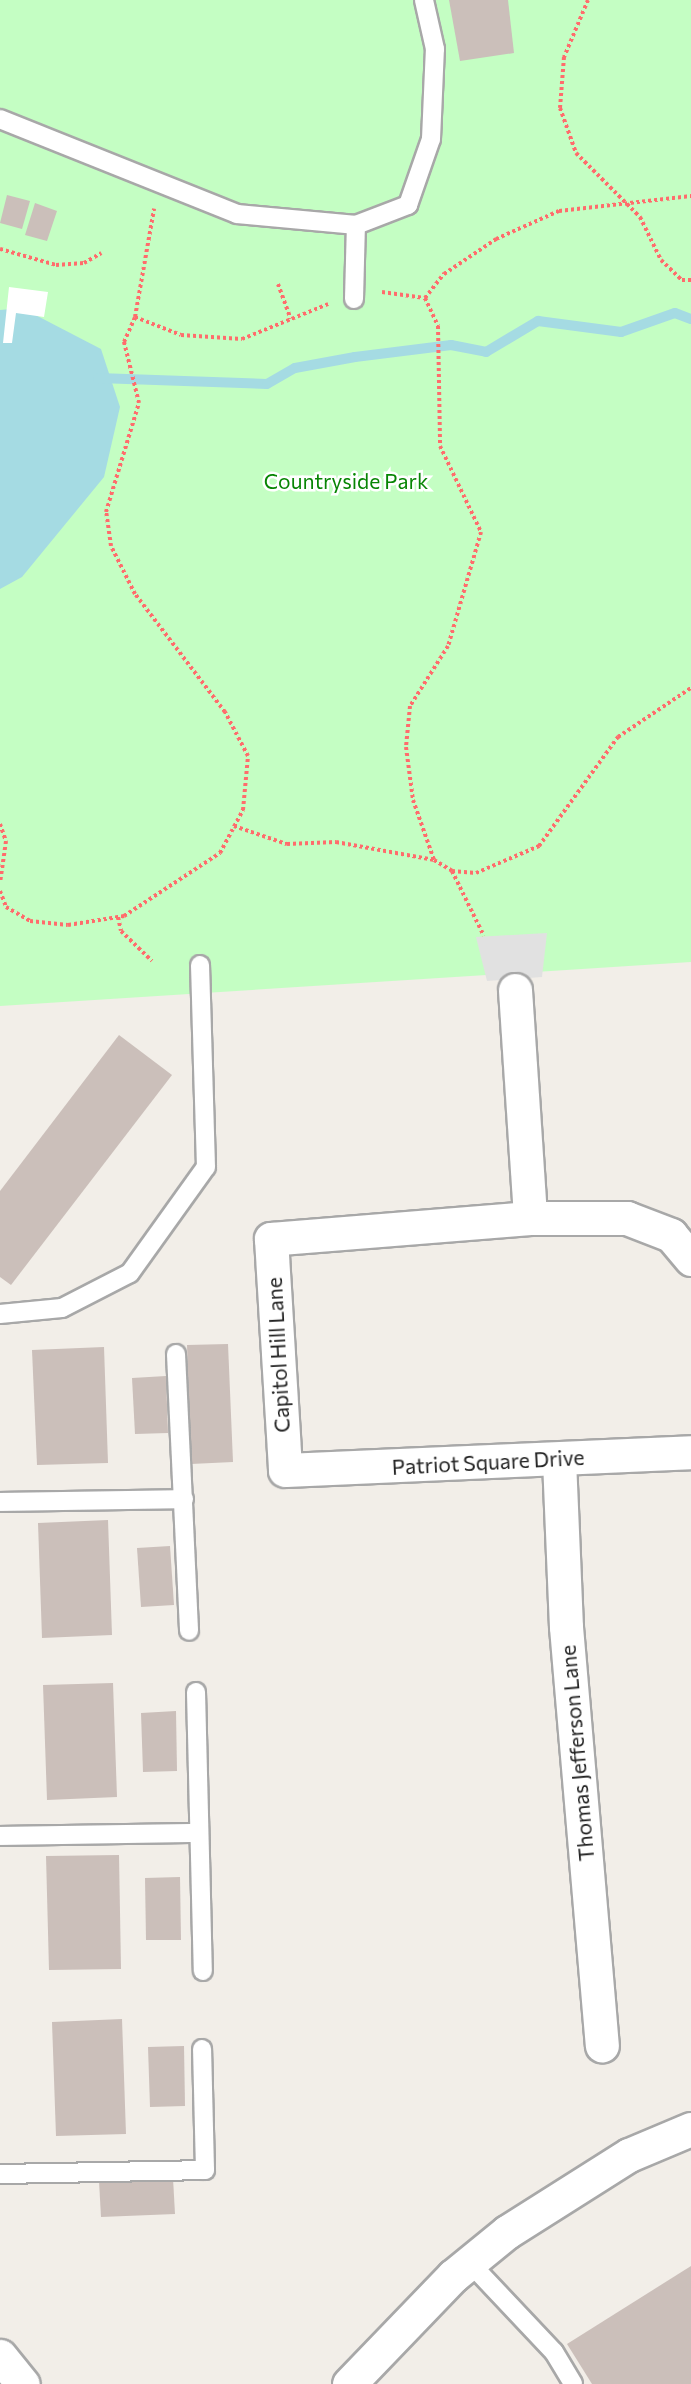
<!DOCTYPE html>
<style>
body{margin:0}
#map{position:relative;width:691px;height:2384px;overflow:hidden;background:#f2eee8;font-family:Commissioner,sans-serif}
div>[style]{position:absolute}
.park>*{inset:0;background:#c4fec3}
.parking>*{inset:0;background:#e1e1e1}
.water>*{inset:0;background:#a5dbe3}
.pier>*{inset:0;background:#fff}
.stream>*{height:10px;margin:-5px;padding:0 5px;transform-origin:5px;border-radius:5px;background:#a5dbe3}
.building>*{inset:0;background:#cbbfba}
.path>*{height:4px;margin-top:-2px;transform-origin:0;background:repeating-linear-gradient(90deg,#ff6c6c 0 3px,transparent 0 6px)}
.roads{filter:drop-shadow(2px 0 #a8a8a8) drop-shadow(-2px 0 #a8a8a8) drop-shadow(0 2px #a8a8a8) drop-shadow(0 -2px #a8a8a8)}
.lane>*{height:18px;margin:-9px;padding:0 9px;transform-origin:9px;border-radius:9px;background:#fff}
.street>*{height:33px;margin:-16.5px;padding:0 16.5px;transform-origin:16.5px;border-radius:16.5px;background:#fff}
span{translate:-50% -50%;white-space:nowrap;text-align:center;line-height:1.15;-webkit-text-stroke:5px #fff;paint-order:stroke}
.park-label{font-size:21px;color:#078504}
.street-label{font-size:21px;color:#212121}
</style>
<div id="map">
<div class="park">
<div style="clip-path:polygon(0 0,691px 0,691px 962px,0 1006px)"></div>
</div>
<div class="parking">
<div style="clip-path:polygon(547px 933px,542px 977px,487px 981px,476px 937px)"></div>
</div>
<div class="water">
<div style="clip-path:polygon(22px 308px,101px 349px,120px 407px,104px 477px,22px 577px,0 589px,0 310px)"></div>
</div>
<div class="pier">
<div style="clip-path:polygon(9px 287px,48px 292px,44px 317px,16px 313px,12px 343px,3px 343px)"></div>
</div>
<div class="stream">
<div style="left:98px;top:378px;width:169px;rotate:2deg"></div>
<div style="left:267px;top:384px;width:32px;rotate:-30deg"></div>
<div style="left:295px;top:368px;width:61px;rotate:-10.4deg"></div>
<div style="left:355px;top:357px;width:97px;rotate:-7.1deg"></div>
<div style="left:451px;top:345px;width:36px;rotate:11deg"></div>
<div style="left:486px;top:352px;width:61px;rotate:-30.8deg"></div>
<div style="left:538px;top:321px;width:84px;rotate:7.5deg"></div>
<div style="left:621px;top:332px;width:57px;rotate:-19.4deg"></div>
<div style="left:675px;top:313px;width:17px;rotate:21deg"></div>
</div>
<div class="building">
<div style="clip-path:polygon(449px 0,508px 0,514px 53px,460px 61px)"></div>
<div style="clip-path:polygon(7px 195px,30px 201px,22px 229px,0 223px)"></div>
<div style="clip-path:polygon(35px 203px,57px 211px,47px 241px,25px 235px)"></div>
<div style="clip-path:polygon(119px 1035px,172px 1075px,11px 1285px,0 1277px,0 1191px)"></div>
<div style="clip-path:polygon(228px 1344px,233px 1462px,191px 1464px,187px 1345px)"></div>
<div style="clip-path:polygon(104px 1347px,108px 1463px,37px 1465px,32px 1350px)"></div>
<div style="clip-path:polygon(166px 1376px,168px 1433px,135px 1434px,132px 1378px)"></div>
<div style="clip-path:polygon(108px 1520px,112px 1635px,42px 1638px,38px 1523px)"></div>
<div style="clip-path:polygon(170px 1546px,174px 1605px,141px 1607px,137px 1548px)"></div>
<div style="clip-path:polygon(113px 1683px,117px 1797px,47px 1800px,43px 1685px)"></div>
<div style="clip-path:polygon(176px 1711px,177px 1771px,143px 1772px,141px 1713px)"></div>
<div style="clip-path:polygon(119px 1855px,121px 1969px,49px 1970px,46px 1856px)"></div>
<div style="clip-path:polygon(180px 1877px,181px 1940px,146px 1940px,145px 1878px)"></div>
<div style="clip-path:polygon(122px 2019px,126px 2134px,56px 2136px,52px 2022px)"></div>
<div style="clip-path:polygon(184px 2046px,185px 2106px,150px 2107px,148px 2047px)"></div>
<div style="clip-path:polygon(173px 2178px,175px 2214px,101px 2217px,99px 2181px)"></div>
<div style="clip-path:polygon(691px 2266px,691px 2384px,592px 2384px,567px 2344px)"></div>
</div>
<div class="path">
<div style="left:588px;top:0;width:62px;rotate:112.8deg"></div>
<div style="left:564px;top:57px;width:51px;rotate:94.5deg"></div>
<div style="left:560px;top:108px;width:48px;rotate:70.4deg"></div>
<div style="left:576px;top:153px;width:91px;rotate:45deg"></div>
<div style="left:640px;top:217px;width:48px;rotate:64deg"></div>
<div style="left:661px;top:260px;width:29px;rotate:44deg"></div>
<div style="left:682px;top:280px;width:9px"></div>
<div style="left:0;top:249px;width:58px;rotate:15.9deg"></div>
<div style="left:56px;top:265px;width:28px;rotate:-4deg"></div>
<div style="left:84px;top:263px;width:20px;rotate:-30deg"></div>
<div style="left:278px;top:284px;width:37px;rotate:70deg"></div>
<div style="left:382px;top:292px;width:43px;rotate:7.9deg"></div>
<div style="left:425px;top:298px;width:31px;rotate:65deg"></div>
<div style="left:438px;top:326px;width:120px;rotate:89deg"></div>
<div style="left:440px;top:446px;width:95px;rotate:64.5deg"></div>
<div style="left:481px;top:532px;width:119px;rotate:106.1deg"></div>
<div style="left:448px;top:646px;width:71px;rotate:122.3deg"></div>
<div style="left:410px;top:706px;width:41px;rotate:95.6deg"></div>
<div style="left:406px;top:747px;width:53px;rotate:82.5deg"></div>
<div style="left:413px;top:800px;width:64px;rotate:70.7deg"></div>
<div style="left:434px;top:860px;width:21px;rotate:31deg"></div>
<div style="left:452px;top:871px;width:24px;rotate:5deg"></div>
<div style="left:476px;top:873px;width:69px;rotate:-23.2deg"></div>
<div style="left:539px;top:846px;width:135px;rotate:-54.1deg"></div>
<div style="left:618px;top:737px;width:88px;rotate:-33.9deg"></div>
<div style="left:425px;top:298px;width:31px;rotate:-52deg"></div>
<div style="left:444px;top:274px;width:63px;rotate:-33.9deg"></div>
<div style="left:496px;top:239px;width:69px;rotate:-24deg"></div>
<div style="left:559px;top:211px;width:133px;rotate:-6.5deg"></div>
<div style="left:135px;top:317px;width:49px;rotate:21.4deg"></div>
<div style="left:181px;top:335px;width:61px;rotate:3.8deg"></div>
<div style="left:242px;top:339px;width:93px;rotate:-22.1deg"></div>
<div style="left:0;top:824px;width:18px;rotate:71deg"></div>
<div style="left:6px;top:841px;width:42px;rotate:98.1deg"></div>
<div style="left:234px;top:826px;width:56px;rotate:18.8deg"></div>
<div style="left:287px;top:844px;width:49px;rotate:-2.3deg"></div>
<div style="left:336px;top:842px;width:100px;rotate:10.4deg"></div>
<div style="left:452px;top:871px;width:72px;rotate:63.8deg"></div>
<div style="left:0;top:891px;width:17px;rotate:69deg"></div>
<div style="left:6px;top:907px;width:28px;rotate:30deg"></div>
<div style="left:30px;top:921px;width:38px;rotate:6deg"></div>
<div style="left:68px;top:925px;width:57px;rotate:-9.1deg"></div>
<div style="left:124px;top:916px;width:115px;rotate:-33.3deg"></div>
<div style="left:220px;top:853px;width:49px;rotate:-61.9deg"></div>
<div style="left:243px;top:810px;width:54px;rotate:-84.7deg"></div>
<div style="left:248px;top:756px;width:50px;rotate:-117.6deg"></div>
<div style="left:225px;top:712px;width:148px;rotate:-127.3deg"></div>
<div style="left:135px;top:594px;width:54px;rotate:-116.6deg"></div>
<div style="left:111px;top:546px;width:34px;rotate:-98deg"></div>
<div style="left:106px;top:512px;width:114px;rotate:-73.2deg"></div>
<div style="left:139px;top:403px;width:63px;rotate:-103.8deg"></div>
<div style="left:124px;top:342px;width:27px;rotate:-66deg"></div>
<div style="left:135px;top:317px;width:110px;rotate:-80deg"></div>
<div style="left:118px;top:917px;width:14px;rotate:78deg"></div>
<div style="left:121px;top:931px;width:43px;rotate:44.1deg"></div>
</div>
<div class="roads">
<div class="lane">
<div style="left:0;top:119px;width:255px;rotate:21.8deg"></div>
<div style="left:237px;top:214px;width:120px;rotate:5.3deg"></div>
<div style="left:356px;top:225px;width:56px;rotate:-21deg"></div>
<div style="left:408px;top:205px;width:70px;rotate:-70.8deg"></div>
<div style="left:431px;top:139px;width:90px;rotate:-87.5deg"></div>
<div style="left:435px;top:49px;width:50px;rotate:-102.7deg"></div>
<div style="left:354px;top:299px;width:74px;rotate:-88.5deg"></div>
<div style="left:0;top:1314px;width:62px;rotate:-5.5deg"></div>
<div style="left:62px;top:1308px;width:76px;rotate:-27.2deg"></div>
<div style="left:130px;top:1273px;width:130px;rotate:-54.4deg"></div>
<div style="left:206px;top:1167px;width:202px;rotate:-91.7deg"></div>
<div style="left:176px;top:1354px;width:277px;rotate:87.3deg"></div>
<div style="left:0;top:1502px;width:184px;rotate:-0.9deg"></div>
<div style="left:196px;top:1692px;width:279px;rotate:88.6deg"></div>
<div style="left:0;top:1836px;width:197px;rotate:-0.9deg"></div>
<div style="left:0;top:2174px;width:205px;rotate:-1.1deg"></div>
<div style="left:205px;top:2170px;width:121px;rotate:-91.4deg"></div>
<div style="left:470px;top:2263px;width:122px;rotate:46.7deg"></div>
<div style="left:554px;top:2352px;width:37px;rotate:59deg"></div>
</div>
<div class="street">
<div style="left:515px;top:990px;width:228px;rotate:86.2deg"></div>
<div style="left:691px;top:1259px;width:31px;rotate:-130deg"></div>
<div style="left:671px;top:1235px;width:47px;rotate:-158.9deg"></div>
<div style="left:627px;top:1218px;width:97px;rotate:180deg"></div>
<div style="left:530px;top:1218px;width:260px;rotate:175.4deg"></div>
<div style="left:271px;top:1239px;width:231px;rotate:86.5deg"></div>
<div style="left:285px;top:1470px;width:406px;rotate:-2.5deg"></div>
<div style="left:559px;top:1460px;width:167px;rotate:87.6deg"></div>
<div style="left:566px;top:1627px;width:420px;rotate:85.1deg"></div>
<div style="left:0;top:2356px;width:36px;rotate:51deg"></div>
<div style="left:349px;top:2384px;width:150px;rotate:-46.1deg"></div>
<div style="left:453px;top:2276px;width:70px;rotate:-39.2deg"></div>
<div style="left:507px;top:2232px;width:144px;rotate:-32.3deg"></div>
<div style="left:629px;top:2155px;width:67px;rotate:-22.8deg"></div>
</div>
</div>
<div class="park-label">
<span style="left:346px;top:481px">Countryside Park</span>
</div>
<div class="street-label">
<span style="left:278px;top:1355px;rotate:-93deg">Capitol Hill Lane</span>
<span style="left:488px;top:1462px;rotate:-3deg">Patriot Square Drive</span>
<span style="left:577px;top:1753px;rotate:-95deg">Thomas Jefferson Lane</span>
</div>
</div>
